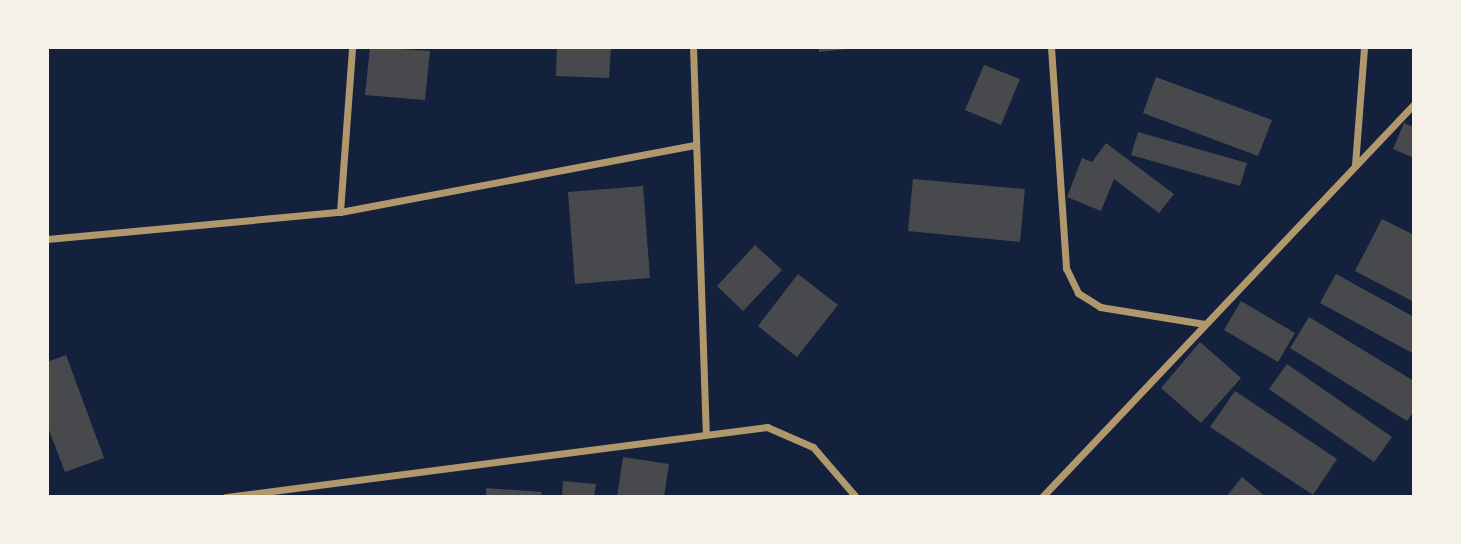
<!DOCTYPE html>
<html>
<head>
<meta charset="utf-8">
<style>
	body { margin:0 }
	#map { position:relative; width:1461px; height:544px; overflow:hidden; background:#14213d; font-family:"DejaVu Sans",sans-serif }
	div>[style] { position:absolute }
	[style*='--x'] { left:calc(var(--x)*1px); top:calc(var(--y)*1px); width:calc(var(--w)*1px); rotate:calc(var(--a)*1deg) }
	.building>* { inset:0; background:#48494c }
	.minor>* { height:7px; margin:-3.5px; padding:0 3.5px; transform-origin:3.5px; border-radius:3.5px; background:#b1986c }
	span { translate:-50% -50%; white-space:nowrap; text-align:center; line-height:1.15; -webkit-text-stroke:6px #f6f1e7; paint-order:stroke }
	.frame { position:absolute; inset:0; border:49px solid #f6f1e7; pointer-events:none }
</style>
</head>
<body>
<div id="map">
	<div class="building">
		<i style="clip-path:polygon(370px 47px,430px 51px,425px 100px,365px 95px)"></i>
		<i style="clip-path:polygon(557px 47px,611px 47px,609px 78px,556px 76px)"></i>
		<i style="clip-path:polygon(819px 47px,849px 47px,849px 49px,819px 52px)"></i>
		<i style="clip-path:polygon(984px 65px,1020px 79px,1001px 125px,965px 110px)"></i>
		<i style="clip-path:polygon(1156px 77px,1272px 120px,1258px 156px,1143px 113px)"></i>
		<i style="clip-path:polygon(1404px 123px,1414px 127px,1414px 158px,1393px 149px)"></i>
		<i style="clip-path:polygon(1138px 132px,1247px 163px,1240px 186px,1131px 155px)"></i>
		<i style="clip-path:polygon(1106px 143px,1174px 194px,1159px 213px,1114px 179px,1101px 211px,1067px 197px,1082px 158px,1092px 162px)"></i>
		<i style="clip-path:polygon(913px 179px,1025px 189px,1020px 242px,908px 231px)"></i>
		<i style="clip-path:polygon(643px 186px,650px 278px,575px 284px,568px 192px)"></i>
		<i style="clip-path:polygon(1382px 219px,1414px 235px,1414px 302px,1355px 271px)"></i>
		<i style="clip-path:polygon(755px 245px,782px 270px,743px 311px,717px 286px)"></i>
		<i style="clip-path:polygon(798px 274px,838px 305px,797px 357px,758px 326px)"></i>
		<i style="clip-path:polygon(1336px 274px,1414px 317px,1414px 354px,1320px 303px)"></i>
		<i style="clip-path:polygon(1241px 301px,1295px 333px,1278px 362px,1224px 330px)"></i>
		<i style="clip-path:polygon(1309px 317px,1414px 381px,1414px 411px,1407px 421px,1290px 348px)"></i>
		<i style="clip-path:polygon(1200px 342px,1241px 378px,1201px 423px,1161px 388px)"></i>
		<i style="clip-path:polygon(66px 355px,104px 458px,65px 472px,47px 425px,47px 362px)"></i>
		<i style="clip-path:polygon(1287px 364px,1392px 437px,1374px 462px,1269px 389px)"></i>
		<i style="clip-path:polygon(1235px 391px,1337px 459px,1313px 495px,1210px 427px)"></i>
		<i style="clip-path:polygon(623px 457px,669px 464px,664px 497px,617px 497px)"></i>
		<i style="clip-path:polygon(1242px 477px,1266px 497px,1226px 497px)"></i>
		<i style="clip-path:polygon(563px 481px,596px 484px,594px 497px,562px 497px)"></i>
		<i style="clip-path:polygon(486px 488px,542px 492px,541px 497px,486px 497px)"></i>
	</div>
	<div class="minor">
		<i style="--x:693;--y:47;--w:386;--a:88.1"></i>
		<i style="--x:1051;--y:47;--w:222;--a:86.1"></i>
		<i style="--x:1066;--y:268;--w:28;--a:64"></i>
		<i style="--x:1078;--y:293;--w:26;--a:32"></i>
		<i style="--x:1100;--y:307;--w:106;--a:9.2"></i>
		<i style="--x:1355;--y:165;--w:118;--a:-85.6"></i>
		<i style="--x:340;--y:212;--w:165;--a:-85.8"></i>
		<i style="--x:47;--y:239;--w:294;--a:-5.3"></i>
		<i style="--x:340;--y:212;--w:362;--a:-10.7"></i>
		<i style="--x:226;--y:497;--w:546;--a:-7.37"></i>
		<i style="--x:767;--y:427;--w:50;--a:23.5"></i>
		<i style="--x:813;--y:447;--w:66;--a:49.3"></i>
		<i style="--x:1042;--y:497;--w:541;--a:-46.57"></i>
	</div>
	<div class="frame"></div>
</div>
</body>
</html>
